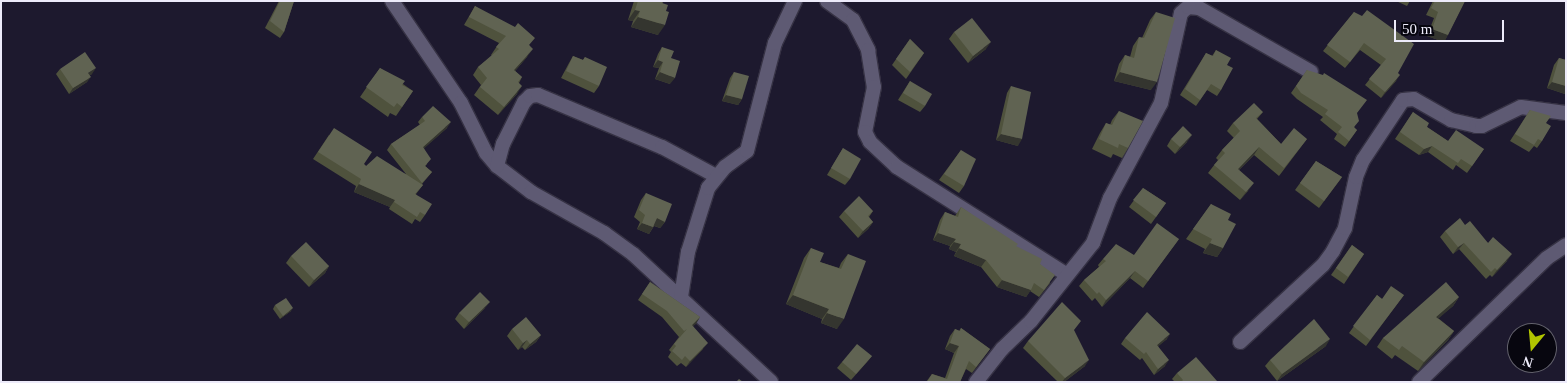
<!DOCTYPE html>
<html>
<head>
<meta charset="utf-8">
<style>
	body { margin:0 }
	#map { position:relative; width:1567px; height:383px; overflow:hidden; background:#1d192e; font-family:"Times New Roman",serif }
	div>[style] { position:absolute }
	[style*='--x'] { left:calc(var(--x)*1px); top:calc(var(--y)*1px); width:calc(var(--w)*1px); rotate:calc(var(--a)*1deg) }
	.roads { filter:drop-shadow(1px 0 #363244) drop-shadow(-1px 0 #363244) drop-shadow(0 1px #363244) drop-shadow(0 -1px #363244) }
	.minor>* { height:14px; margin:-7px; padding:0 7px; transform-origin:7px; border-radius:7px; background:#5e5a73 }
	.wall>* { inset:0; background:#4f523d }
	.shaded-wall>* { inset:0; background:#34352f }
	.building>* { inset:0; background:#606352 }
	span { translate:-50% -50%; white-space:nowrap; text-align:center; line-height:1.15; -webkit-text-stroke:4px #07060f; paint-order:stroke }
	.frame { position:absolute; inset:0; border:2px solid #edebfa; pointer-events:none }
	.north { position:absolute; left:1507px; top:323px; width:50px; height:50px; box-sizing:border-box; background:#07060f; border:1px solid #63626d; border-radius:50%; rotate:197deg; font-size:14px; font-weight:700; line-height:20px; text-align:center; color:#edebfa }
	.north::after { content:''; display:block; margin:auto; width:18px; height:22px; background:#b1c500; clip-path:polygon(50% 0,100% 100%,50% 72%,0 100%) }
	.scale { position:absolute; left:1394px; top:20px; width:110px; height:22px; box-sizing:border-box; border:2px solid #edebfa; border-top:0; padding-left:6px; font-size:15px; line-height:18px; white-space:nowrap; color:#edebfa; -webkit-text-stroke:4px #07060f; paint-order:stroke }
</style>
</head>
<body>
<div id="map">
	<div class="roads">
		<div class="minor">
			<i style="--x:392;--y:1;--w:123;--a:55.9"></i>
			<i style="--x:461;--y:103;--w:56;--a:63.4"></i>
			<i style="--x:486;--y:153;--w:17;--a:50"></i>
			<i style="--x:497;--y:166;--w:43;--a:37.4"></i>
			<i style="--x:531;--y:192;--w:84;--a:29.3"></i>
			<i style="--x:604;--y:233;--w:36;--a:36"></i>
			<i style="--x:633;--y:254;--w:188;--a:42.8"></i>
			<i style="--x:827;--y:1;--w:32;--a:36"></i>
			<i style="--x:853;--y:20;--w:34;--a:63"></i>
			<i style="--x:868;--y:50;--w:37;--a:81"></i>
			<i style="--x:874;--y:87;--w:46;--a:101.3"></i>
			<i style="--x:865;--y:132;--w:11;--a:63"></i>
			<i style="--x:870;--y:142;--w:37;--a:43"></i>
			<i style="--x:897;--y:167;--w:201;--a:32.4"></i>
			<i style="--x:497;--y:166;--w:23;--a:-75"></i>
			<i style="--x:503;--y:144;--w:47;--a:-63.4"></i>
			<i style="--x:524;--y:102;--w:8;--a:-45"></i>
			<i style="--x:530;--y:96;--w:8;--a:-7"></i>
			<i style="--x:538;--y:95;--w:134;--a:22.8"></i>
			<i style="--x:662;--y:147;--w:61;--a:28.2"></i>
			<i style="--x:681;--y:297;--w:46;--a:-81.2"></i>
			<i style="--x:688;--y:252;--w:67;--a:-72.6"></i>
			<i style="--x:708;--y:188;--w:27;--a:-51"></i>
			<i style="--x:725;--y:167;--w:27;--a:-36"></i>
			<i style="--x:747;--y:151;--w:112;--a:-75.5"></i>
			<i style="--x:775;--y:43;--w:47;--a:-64.5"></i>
			<i style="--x:1240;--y:342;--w:113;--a:-42.9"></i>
			<i style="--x:1323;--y:265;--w:17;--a:-54"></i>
			<i style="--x:1333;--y:251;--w:26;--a:-62"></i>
			<i style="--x:1345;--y:228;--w:52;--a:-77.8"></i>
			<i style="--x:1356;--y:177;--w:18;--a:-68"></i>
			<i style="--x:1363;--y:160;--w:72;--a:-56.3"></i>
			<i style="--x:1403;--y:100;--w:11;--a:-5"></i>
			<i style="--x:1414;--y:99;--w:43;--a:29.6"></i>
			<i style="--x:1451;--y:120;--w:26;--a:13"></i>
			<i style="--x:1476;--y:126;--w:6;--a:0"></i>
			<i style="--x:1482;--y:126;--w:43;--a:-26"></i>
			<i style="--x:1521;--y:107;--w:45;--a:7.6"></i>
			<i style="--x:976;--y:382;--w:42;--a:-51.8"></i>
			<i style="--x:1002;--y:349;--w:40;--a:-44"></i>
			<i style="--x:1031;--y:321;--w:100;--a:-51.5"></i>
			<i style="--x:1093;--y:243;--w:48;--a:-69.3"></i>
			<i style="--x:1110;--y:198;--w:108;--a:-61.8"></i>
			<i style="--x:1161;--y:103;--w:92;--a:-77.5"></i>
			<i style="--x:1181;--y:13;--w:9;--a:-41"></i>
			<i style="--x:1188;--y:7;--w:11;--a:5"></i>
			<i style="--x:1199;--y:8;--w:129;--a:29.7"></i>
			<i style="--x:1419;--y:382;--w:178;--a:-44.1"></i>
			<i style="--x:1547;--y:258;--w:23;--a:-34"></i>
		</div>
	</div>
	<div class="wall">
		<i style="clip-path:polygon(279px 1px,294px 1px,284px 32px,280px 38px,265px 28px)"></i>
		<i style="clip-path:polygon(634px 1px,663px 1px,658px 35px,631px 27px,633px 21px,628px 20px)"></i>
		<i style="clip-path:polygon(1396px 1px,1410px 1px,1407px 6px)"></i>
		<i style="clip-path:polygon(1433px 1px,1465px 1px,1444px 42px,1427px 36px,1434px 18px,1426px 15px)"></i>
		<i style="clip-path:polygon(475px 6px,530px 46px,527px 57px,515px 71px,522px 77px,519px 83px,517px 94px,498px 115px,474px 95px,481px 85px,473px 75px,478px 67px,492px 56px,491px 55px,499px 43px,464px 25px)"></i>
		<i style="clip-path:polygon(1156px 12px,1151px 90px,1114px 81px,1119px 64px,1125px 55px,1130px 57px,1133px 46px,1139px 37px,1142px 38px,1150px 20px)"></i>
		<i style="clip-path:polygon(1354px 12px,1398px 73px,1396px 81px,1381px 98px,1365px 85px,1381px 65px,1360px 50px,1345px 68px,1323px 51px)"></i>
		<i style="clip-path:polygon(954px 32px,986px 49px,968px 63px,949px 39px)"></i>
		<i style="clip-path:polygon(910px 39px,924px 53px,906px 79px,892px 65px)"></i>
		<i style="clip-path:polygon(662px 47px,671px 58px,670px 84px,655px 79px,659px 68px,653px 67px,658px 54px)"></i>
		<i style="clip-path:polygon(1216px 50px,1227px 65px,1221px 90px,1217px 96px,1207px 90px,1196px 106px,1180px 95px,1206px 53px,1212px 56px)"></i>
		<i style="clip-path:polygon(573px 56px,583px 60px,585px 57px,599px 86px,594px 93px,561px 78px,569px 63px)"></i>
		<i style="clip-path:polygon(1559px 58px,1566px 60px,1565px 94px,1547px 88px,1554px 65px)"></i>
		<i style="clip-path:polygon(380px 68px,413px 91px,396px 116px,390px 113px,388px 117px,360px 97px)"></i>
		<i style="clip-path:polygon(60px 69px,92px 74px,90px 75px,87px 82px,69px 94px,56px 74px)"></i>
		<i style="clip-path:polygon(1307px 70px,1357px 113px,1354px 128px,1357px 130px,1345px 147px,1334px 139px,1337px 134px,1320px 120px,1323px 117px,1297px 99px,1291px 93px)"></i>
		<i style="clip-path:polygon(734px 72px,742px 99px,738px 105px,722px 101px,730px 78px)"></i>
		<i style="clip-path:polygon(910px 81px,925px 106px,920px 112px,898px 100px)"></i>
		<i style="clip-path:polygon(1011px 86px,1018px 146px,996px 140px,1007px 93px)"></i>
		<i style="clip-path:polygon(1530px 110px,1546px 123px,1542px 141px,1537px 148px,1534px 146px,1529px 152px,1510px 141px)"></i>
		<i style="clip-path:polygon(1119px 111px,1128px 148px,1122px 158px,1113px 154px,1111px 158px,1092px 149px,1100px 133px,1106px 123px,1110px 125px,1112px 120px)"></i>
		<i style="clip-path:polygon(1263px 112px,1257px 119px,1281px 144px,1307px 139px,1279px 176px,1254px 155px,1239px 170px,1248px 191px,1240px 200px,1208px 173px,1218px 160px,1216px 158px,1222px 150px,1234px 138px,1227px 131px,1233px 123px)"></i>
		<i style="clip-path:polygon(1413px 112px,1427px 127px,1448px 141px,1484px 149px,1467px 173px,1456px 165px,1453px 170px,1428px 152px,1419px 155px,1395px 139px)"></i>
		<i style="clip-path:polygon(422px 117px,447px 128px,424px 148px,427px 164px,425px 166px,432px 172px,422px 184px,423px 185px,416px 194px,425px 215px,420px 222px,415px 219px,412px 224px,389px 209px,390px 207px,354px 192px,356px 186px,313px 159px,329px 135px,366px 166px,406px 174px,387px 150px,391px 144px,420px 125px,418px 122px)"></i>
		<i style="clip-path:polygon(1171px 139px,1187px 142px,1175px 154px,1167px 146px)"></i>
		<i style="clip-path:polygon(843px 148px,850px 179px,845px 185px,827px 175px)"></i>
		<i style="clip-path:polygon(961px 150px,964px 186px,959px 193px,939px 180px)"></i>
		<i style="clip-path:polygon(1316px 161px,1342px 177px,1319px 208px,1295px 190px)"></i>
		<i style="clip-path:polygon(1143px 188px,1166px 203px,1151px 224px,1129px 207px)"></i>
		<i style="clip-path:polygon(646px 193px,665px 222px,660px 228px,654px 226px,649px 234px,637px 229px,640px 222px,634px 217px,641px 200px)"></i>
		<i style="clip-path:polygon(1211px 204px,1228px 220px,1223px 248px,1217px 257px,1203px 253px,1205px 249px,1186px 239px)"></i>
		<i style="clip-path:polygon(961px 207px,1040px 264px,1050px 283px,1039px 297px,1030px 291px,1026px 297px,997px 287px,981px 267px,954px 256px,956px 252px,949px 249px,950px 246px,933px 240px,940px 220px,945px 212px,955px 216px)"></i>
		<i style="clip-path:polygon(844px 211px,873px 211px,869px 217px,873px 222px,868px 229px,858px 238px,839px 217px)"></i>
		<i style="clip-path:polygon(1465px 225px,1488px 243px,1507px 261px,1492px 277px,1490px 275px,1486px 279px,1459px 249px,1453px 254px,1440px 237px,1445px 231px)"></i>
		<i style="clip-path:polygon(1179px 239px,1143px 288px,1130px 278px,1102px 307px,1095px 298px,1092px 301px,1079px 286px,1084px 280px,1099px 267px,1098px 265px,1103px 259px,1134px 255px)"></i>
		<i style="clip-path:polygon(1352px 245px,1364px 254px,1344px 284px,1331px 275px)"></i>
		<i style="clip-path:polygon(811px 248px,820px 262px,839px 268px,841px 263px,848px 254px,837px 329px,821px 323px,822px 319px,786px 304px,804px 258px)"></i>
		<i style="clip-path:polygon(291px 256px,329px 266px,325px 273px,309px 287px,286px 263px)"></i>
		<i style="clip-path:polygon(650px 282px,700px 317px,693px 326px,703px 349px,686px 367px,681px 363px,677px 366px,668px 357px,671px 352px,669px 350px,679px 337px,662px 317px,638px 300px)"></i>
		<i style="clip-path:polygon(1377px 295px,1382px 299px,1404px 295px,1366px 346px,1349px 333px)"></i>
		<i style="clip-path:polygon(1459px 297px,1453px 306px,1438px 318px,1454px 331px,1448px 340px,1418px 371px,1395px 355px,1392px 359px,1377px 347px,1383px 338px)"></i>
		<i style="clip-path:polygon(275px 305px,291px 311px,280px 319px,273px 309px)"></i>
		<i style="clip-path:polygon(485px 308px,464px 329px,455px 319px,459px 313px)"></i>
		<i style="clip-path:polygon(961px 328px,990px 349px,972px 373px,966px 369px,960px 382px,926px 382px,932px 374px,945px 378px,954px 353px,945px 349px,950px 336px,955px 329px,959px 331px)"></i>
		<i style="clip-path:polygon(512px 329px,541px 335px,536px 342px,525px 350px,522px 347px,518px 350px,507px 336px)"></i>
		<i style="clip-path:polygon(1074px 331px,1085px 366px,1064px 382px,1058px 382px,1023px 348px,1028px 341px)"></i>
		<i style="clip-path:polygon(1125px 338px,1167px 339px,1158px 346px,1165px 366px,1154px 375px,1142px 358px,1140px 360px,1121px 344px)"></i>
		<i style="clip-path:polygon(1326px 346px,1277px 381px,1265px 366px,1270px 360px)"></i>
		<i style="clip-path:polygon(872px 356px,867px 362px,851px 380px,837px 368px,842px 362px)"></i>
		<i style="clip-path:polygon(1177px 373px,1217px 381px,1224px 382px,1175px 382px,1172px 379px)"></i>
	</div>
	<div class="shaded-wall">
		<i style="clip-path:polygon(635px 10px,640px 11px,633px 21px,628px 20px)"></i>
		<i style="clip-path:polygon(638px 17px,665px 25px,658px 35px,631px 27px)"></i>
		<i style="clip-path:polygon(1432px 29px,1448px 35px,1444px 42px,1427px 36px)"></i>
		<i style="clip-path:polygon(991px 42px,986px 49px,968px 63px,973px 56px)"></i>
		<i style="clip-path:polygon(533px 49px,527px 57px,509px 78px,514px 70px)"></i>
		<i style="clip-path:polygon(658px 60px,663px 62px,659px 68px,653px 67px)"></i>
		<i style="clip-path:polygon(96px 68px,92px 74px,84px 79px,88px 73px)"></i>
		<i style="clip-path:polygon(660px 72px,675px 78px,670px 84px,655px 79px)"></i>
		<i style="clip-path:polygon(1120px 72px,1157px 82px,1151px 90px,1114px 81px)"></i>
		<i style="clip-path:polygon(1400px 75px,1396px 81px,1381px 98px,1385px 92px)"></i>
		<i style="clip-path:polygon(91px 77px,87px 82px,69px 94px,73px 88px)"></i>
		<i style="clip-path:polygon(1552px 82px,1566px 86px,1565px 94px,1547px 88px)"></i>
		<i style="clip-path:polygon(522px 86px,517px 94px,498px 115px,504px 107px)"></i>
		<i style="clip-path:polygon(726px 95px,742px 99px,738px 105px,722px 101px)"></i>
		<i style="clip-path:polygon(451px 122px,447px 128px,419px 153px,423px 147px)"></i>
		<i style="clip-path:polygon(1001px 134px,1022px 139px,1018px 146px,996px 140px)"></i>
		<i style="clip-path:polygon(1192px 135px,1187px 142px,1175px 154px,1180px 147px)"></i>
		<i style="clip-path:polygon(1432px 146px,1428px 152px,1419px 155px,1424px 149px)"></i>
		<i style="clip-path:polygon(1259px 147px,1254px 155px,1232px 177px,1238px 169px)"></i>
		<i style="clip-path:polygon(1254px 183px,1248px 191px,1240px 200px,1246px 192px)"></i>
		<i style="clip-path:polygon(359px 184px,395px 200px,390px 207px,354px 192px)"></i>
		<i style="clip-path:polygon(657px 218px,665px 222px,660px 228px,652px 225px)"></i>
		<i style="clip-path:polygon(873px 222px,868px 229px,858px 238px,863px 231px)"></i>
		<i style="clip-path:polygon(642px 223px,653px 227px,649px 234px,637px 229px)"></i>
		<i style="clip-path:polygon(938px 233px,956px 239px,950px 246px,933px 240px)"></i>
		<i style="clip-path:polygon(954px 242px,961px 244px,956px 252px,949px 249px)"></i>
		<i style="clip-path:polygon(1210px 243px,1223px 248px,1217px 257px,1203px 253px)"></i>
		<i style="clip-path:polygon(1464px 243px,1459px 249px,1453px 254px,1458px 247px)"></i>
		<i style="clip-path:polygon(959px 248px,986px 260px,981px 267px,954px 256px)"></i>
		<i style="clip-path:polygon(1512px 254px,1507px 261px,1492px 277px,1497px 270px)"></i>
		<i style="clip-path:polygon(329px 266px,325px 273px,309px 287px,314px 280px)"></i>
		<i style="clip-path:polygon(1135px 271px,1130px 278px,1102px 307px,1106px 300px)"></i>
		<i style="clip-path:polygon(1002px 280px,1031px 290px,1026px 297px,997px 287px)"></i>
		<i style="clip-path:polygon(793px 295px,829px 309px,822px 319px,786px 304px)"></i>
		<i style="clip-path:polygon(1459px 297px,1453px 306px,1430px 326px,1436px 317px)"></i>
		<i style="clip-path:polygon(490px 302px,485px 308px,464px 329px,469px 322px)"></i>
		<i style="clip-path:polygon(293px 308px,291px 311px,280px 319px,283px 316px)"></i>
		<i style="clip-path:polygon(827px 313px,844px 319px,837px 329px,821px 323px)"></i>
		<i style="clip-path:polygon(700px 317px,696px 324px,687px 331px,692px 325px)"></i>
		<i style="clip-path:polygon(1454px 331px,1448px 340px,1418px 371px,1424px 362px)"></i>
		<i style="clip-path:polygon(1170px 334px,1167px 339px,1154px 350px,1157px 345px)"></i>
		<i style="clip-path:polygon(541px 335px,536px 342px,525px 350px,530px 344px)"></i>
		<i style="clip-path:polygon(1330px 339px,1326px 346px,1277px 381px,1282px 374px)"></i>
		<i style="clip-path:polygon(527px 340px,522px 347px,518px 350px,523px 343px)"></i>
		<i style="clip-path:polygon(708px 343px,703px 349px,686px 367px,690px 361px)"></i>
		<i style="clip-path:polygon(950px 343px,959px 346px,954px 353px,945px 349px)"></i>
		<i style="clip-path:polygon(1089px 360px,1085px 366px,1064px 382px,1062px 382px,1065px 378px)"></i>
		<i style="clip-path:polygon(1169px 360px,1165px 366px,1154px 375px,1158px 369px)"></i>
	</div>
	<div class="building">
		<i style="clip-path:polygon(280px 1px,294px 1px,284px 32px,270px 21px)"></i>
		<i style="clip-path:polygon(638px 1px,663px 1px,662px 3px,668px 5px,666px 11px,669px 12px,665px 25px,638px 17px,640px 11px,635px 10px)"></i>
		<i style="clip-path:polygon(1435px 1px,1465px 1px,1448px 35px,1432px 29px,1438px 12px,1431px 8px)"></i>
		<i style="clip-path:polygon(475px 6px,515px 27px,518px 23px,535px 38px,529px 45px,533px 49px,514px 70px,522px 77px,518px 82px,522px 86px,504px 107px,480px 87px,487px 78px,478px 67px,499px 49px,496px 47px,506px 36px,469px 17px)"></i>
		<i style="clip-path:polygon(1367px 10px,1414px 44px,1398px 73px,1400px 75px,1385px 92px,1369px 79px,1386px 59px,1364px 43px,1350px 62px,1327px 45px,1354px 12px,1362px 16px)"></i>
		<i style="clip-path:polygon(1156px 12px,1175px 18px,1157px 82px,1120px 72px,1125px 55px,1134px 58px,1139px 37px,1144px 38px)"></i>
		<i style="clip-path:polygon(972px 18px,991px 42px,973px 56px,954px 32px)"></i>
		<i style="clip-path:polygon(910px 39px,924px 53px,910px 72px,896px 59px)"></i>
		<i style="clip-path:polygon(662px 47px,674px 51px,671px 58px,680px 61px,675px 78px,660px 72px,663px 62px,658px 60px)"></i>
		<i style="clip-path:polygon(1216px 50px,1231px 58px,1227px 65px,1233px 68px,1221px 90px,1211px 84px,1200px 100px,1185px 89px,1206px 53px,1213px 56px)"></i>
		<i style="clip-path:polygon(85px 52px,96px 68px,88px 73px,91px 77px,73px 88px,60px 69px)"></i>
		<i style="clip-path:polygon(573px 56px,583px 60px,585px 57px,607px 67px,599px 86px,566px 71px)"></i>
		<i style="clip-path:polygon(1559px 58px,1566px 60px,1566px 86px,1552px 82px)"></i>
		<i style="clip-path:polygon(380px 68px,405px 81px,402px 85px,413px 91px,402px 107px,397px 103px,394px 107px,366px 87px)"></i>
		<i style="clip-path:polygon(1307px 70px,1323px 75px,1324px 73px,1367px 100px,1357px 113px,1359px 121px,1354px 127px,1357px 130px,1349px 141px,1338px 132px,1342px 127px,1325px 114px,1328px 110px,1301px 93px,1296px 86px)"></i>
		<i style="clip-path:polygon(734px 72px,749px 76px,742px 99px,726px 95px)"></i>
		<i style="clip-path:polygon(910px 81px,932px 94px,925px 106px,903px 93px)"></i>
		<i style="clip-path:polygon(1011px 86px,1031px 92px,1022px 139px,1001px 134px)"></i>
		<i style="clip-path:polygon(1254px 103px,1263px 112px,1256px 118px,1281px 144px,1294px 128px,1307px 139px,1284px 168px,1259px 147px,1238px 169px,1254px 183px,1246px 192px,1214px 165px,1225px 153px,1222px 150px,1240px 131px,1233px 123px)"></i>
		<i style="clip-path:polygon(433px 106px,451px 122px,423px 147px,431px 159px,425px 166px,432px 172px,422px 183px,391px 144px,425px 121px,422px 117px)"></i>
		<i style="clip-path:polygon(1530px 110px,1551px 116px,1546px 123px,1551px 126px,1542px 141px,1538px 139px,1534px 145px,1515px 134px)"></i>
		<i style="clip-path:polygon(1119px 111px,1143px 121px,1128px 148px,1119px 144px,1118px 148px,1099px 139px,1106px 123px,1112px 125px)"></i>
		<i style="clip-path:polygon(1413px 112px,1429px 123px,1427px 127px,1448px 141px,1456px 130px,1484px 149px,1472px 166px,1461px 159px,1458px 163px,1432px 146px,1424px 149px,1400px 132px)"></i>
		<i style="clip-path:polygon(1183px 126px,1192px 135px,1180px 147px,1171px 139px)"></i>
		<i style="clip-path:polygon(334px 128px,372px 152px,364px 164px,366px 166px,377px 156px,423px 185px,415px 194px,432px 204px,425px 215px,420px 212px,417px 217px,394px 202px,395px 200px,359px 184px,361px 179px,318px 152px)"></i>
		<i style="clip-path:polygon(843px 148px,861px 159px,850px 179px,831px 168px)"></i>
		<i style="clip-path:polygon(961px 150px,976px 159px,964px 186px,944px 174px)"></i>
		<i style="clip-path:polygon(1316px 161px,1342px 177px,1324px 201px,1300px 183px)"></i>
		<i style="clip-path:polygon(1143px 188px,1166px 203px,1156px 217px,1133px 200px)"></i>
		<i style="clip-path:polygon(646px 193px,672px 204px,665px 222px,657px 218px,653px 227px,642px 223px,645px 215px,639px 210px)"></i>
		<i style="clip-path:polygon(859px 196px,873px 211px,868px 216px,873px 222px,863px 231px,844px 211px)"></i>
		<i style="clip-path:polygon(1211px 204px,1231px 214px,1228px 220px,1236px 224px,1223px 248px,1210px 243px,1212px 239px,1193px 229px)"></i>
		<i style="clip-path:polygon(961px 207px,1018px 244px,1016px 246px,1042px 259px,1040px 264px,1055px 275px,1044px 290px,1034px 283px,1031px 290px,1002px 280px,986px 260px,959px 248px,961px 244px,954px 242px,956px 239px,938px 233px,945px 212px,958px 217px)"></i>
		<i style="clip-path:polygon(1460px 218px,1465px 225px,1470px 221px,1488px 243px,1493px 237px,1512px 254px,1497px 270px,1495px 268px,1491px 272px,1464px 243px,1458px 247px,1445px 231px)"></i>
		<i style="clip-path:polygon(1157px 223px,1179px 239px,1148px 281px,1135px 271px,1106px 300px,1099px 292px,1097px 294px,1084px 280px,1106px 261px,1103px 259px,1116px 244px,1134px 255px)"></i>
		<i style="clip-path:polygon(306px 242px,329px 266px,314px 280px,291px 256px)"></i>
		<i style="clip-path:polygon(1352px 245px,1364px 254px,1348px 277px,1336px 268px)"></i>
		<i style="clip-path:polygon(811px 248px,824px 253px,820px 262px,841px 269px,848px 254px,866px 261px,844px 319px,827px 313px,829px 309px,793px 295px)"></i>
		<i style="clip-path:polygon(650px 282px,700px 317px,692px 325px,708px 343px,690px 361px,685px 356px,682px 360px,672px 351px,676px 346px,674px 344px,687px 329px,684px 331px,667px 311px,642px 294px)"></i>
		<i style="clip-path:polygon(1446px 282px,1459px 297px,1436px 317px,1454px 331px,1424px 362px,1402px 346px,1399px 350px,1383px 338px)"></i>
		<i style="clip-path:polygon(1391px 286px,1404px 295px,1370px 340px,1353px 326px,1377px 295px,1382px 299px)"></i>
		<i style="clip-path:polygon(480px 292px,490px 302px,469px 322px,459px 313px)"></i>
		<i style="clip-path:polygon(286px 298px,293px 308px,283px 316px,275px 305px)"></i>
		<i style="clip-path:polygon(1062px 302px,1081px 321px,1074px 330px,1089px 360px,1065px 378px,1028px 341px)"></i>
		<i style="clip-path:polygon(1147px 312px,1170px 334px,1157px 345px,1169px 360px,1158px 369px,1146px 352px,1144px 354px,1125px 338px)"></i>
		<i style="clip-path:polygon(526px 317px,541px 335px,530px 344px,527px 340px,523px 343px,512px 329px)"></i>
		<i style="clip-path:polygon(1314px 319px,1330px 339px,1282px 374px,1270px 360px)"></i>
		<i style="clip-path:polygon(961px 328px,990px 349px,976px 367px,969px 361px,960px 382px,927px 382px,932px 374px,947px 379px,959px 346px,950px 343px,955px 329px,960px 331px)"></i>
		<i style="clip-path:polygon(857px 344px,872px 356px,856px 374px,842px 362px)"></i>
		<i style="clip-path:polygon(1196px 357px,1217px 381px,1224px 382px,1181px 382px,1183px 380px,1177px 373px)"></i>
		<i style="clip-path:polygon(739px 379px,743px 382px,736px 382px)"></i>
	</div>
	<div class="frame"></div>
	<div class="north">N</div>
	<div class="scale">50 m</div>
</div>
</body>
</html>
